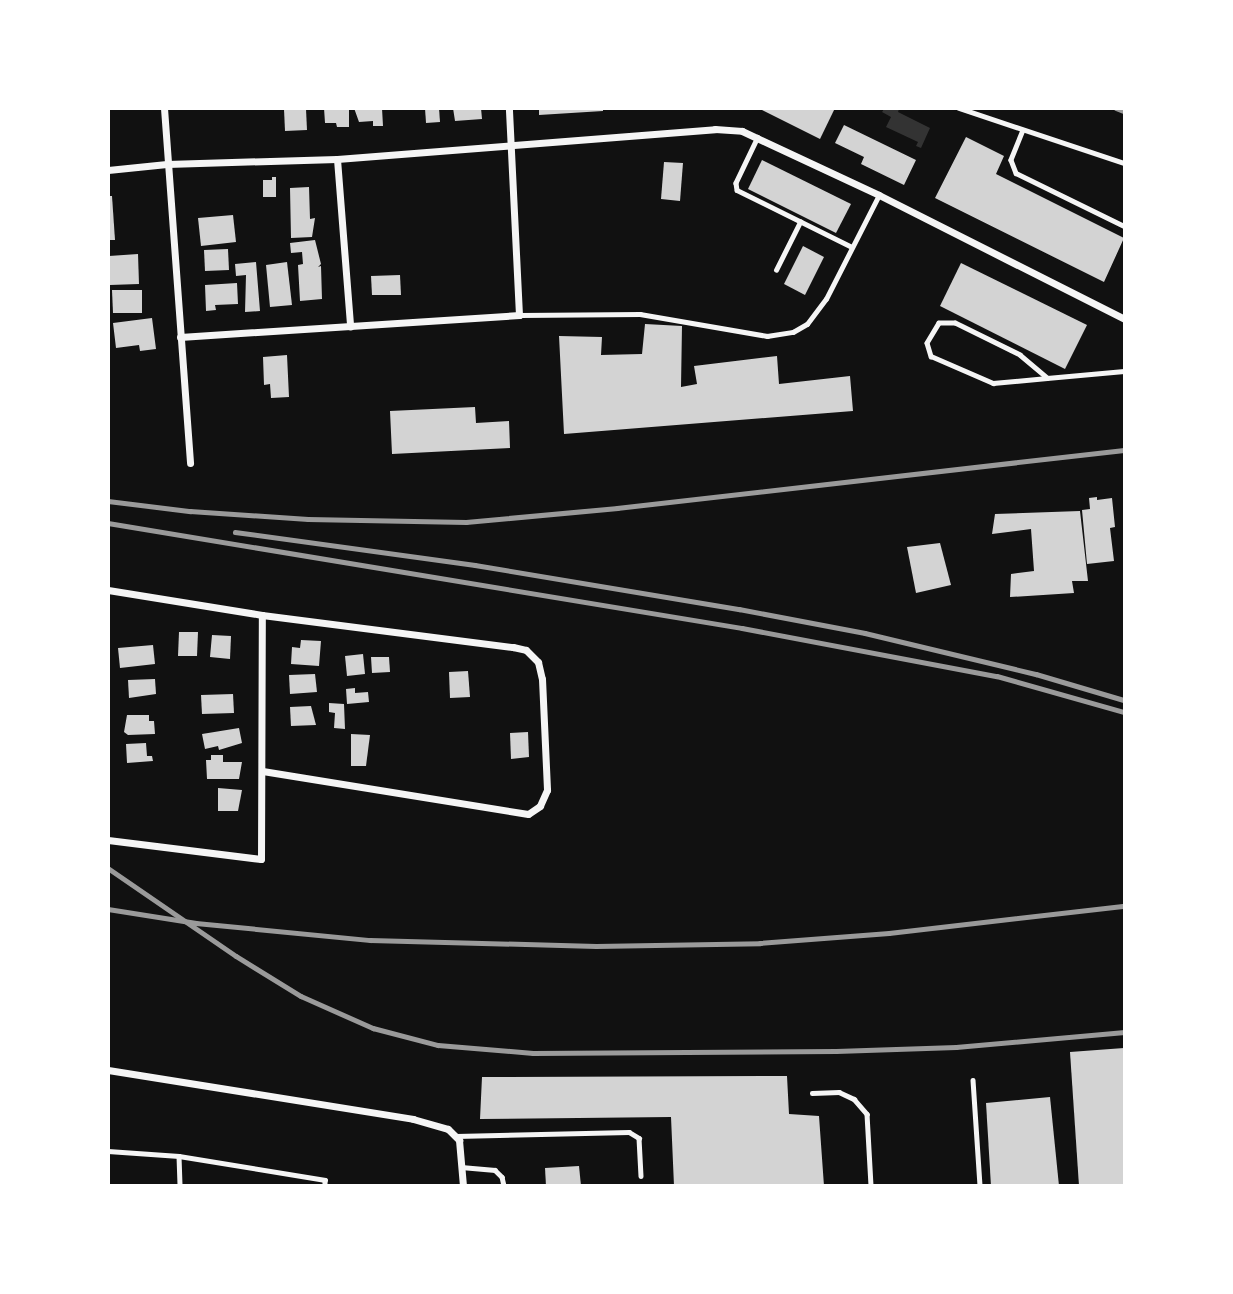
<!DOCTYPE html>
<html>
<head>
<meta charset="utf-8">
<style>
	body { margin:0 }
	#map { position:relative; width:1233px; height:1294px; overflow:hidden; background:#111; font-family:Signika,sans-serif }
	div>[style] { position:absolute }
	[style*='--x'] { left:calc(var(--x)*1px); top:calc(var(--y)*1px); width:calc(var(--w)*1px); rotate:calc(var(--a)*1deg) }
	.water>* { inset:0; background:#333 }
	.building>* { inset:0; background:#d3d3d3 }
	.service>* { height:4.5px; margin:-2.25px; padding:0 2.25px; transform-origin:2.25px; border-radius:2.25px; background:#f5f5f5 }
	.minor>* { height:7px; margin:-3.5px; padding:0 3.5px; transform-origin:3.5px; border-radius:3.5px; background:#f5f5f5 }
	.rail>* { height:4.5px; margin:-2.25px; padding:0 2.25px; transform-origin:2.25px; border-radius:2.25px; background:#9a9a9a }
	span { translate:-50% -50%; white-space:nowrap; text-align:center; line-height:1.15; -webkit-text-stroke:5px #fff; paint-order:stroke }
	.frame { position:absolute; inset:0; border:110px solid #fff; pointer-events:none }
</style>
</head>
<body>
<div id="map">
	<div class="water">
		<i style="clip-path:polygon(884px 109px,899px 109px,898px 112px,930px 128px,921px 148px,916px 146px,918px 142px,886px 127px,891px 117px,882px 112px)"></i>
	</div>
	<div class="building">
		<i style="clip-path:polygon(324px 108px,349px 108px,349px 127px,337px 127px,336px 123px,325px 123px)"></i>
		<i style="clip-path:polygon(354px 108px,382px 108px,383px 126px,373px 126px,373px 121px,359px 122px)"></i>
		<i style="clip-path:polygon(425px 108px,439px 108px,440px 122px,426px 123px)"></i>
		<i style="clip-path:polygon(453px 108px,481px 108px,482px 119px,455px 121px)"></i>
		<i style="clip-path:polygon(539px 108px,603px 108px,603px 111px,539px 115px)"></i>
		<i style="clip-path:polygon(758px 108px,835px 108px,820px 139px)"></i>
		<i style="clip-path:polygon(284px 109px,306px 109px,307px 130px,285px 131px)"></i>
		<i style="clip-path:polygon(844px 125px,916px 160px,904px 185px,861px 164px,864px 157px,835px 143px)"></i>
		<i style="clip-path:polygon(966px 137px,1004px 156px,996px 174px,1124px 238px,1104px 282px,935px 198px)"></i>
		<i style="clip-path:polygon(762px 160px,851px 204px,836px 233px,748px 189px)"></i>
		<i style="clip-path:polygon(664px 162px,683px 163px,680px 201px,661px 199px)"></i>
		<i style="clip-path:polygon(272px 177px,276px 177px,276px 197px,263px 197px,263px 180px,272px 180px)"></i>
		<i style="clip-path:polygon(309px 187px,310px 219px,315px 218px,312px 237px,291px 238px,290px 188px)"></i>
		<i style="clip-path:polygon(108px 196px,112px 196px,115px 240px,108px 240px)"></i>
		<i style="clip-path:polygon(233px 215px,236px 242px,201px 246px,198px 218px)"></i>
		<i style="clip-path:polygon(315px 240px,321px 264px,318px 267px,321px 266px,322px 299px,300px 301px,298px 265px,303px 264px,302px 252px,291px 253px,290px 243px)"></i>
		<i style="clip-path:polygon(803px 246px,824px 257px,805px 295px,784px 284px)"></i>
		<i style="clip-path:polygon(228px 249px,229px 270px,205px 271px,204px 250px)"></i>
		<i style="clip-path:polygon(138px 254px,139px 284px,110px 285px,109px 256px)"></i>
		<i style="clip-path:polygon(256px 262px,260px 311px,245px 312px,246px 275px,236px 276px,235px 264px)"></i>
		<i style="clip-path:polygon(287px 262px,292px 305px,270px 307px,266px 265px)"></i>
		<i style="clip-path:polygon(961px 263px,1087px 325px,1065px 369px,940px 306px)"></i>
		<i style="clip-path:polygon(400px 275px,401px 295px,372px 295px,371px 276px)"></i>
		<i style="clip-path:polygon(237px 283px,238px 304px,215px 305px,216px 310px,206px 311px,205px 285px)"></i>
		<i style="clip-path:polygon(112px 290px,142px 290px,142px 313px,113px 313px)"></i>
		<i style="clip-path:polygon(152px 318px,156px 349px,140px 351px,139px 345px,116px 348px,113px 323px)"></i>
		<i style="clip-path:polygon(645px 324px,682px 326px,681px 387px,697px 384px,694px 366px,777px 356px,779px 384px,850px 376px,853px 411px,564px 434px,559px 336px,602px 337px,601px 355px,642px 354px)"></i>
		<i style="clip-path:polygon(287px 355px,289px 397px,271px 398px,270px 384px,264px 385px,263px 357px)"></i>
		<i style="clip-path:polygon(475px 407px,476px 423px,509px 421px,510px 448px,392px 454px,390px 411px)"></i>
		<i style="clip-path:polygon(1097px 497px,1097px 500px,1112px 498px,1115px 527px,1110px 528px,1114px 561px,1087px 564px,1082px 510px,1090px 509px,1089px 498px)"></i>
		<i style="clip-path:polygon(1080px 511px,1088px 581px,1072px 581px,1074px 593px,1010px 597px,1011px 574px,1034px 571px,1031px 529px,992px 534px,995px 514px)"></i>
		<i style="clip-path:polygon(940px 543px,951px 585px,916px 593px,907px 547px)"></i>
		<i style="clip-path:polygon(179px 632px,198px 632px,197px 656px,178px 656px)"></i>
		<i style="clip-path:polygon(212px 635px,231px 636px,230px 659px,210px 657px)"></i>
		<i style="clip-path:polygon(301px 640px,321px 641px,319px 666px,291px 664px,292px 647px,300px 648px)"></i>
		<i style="clip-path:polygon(153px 645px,155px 664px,120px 668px,118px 648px)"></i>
		<i style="clip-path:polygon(363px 654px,365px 674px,347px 676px,345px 656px)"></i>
		<i style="clip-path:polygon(371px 657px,389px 657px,390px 672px,372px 673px)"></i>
		<i style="clip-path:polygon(468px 671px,470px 697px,450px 698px,449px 672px)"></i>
		<i style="clip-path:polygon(315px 674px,317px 692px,290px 694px,289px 675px)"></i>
		<i style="clip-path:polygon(155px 679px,156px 694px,129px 698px,128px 680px)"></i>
		<i style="clip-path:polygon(355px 688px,355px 693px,368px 692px,369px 702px,347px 704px,346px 689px)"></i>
		<i style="clip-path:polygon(233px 694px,234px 713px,202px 714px,201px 695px)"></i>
		<i style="clip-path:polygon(329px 703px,344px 704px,345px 729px,334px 728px,335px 713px,329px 712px)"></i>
		<i style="clip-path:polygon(311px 706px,316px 725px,291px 726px,290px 707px)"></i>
		<i style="clip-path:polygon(127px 715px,149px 715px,149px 721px,154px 721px,155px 734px,128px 735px,124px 732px)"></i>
		<i style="clip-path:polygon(239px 728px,242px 743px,219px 750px,218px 746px,205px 749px,202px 734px)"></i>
		<i style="clip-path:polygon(528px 732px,529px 757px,511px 759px,510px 733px)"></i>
		<i style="clip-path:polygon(351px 734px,370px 735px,366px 766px,351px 766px)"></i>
		<i style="clip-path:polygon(146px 743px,147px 756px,152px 756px,153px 761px,127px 763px,126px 744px)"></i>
		<i style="clip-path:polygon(211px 755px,223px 755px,223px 762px,242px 762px,239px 779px,207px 779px,206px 760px,211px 760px)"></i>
		<i style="clip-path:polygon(218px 788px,242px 790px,238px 811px,218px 811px)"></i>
		<i style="clip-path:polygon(1124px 1048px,1124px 1186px,1079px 1186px,1070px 1052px)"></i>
		<i style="clip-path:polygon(787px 1076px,789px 1114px,819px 1116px,824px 1186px,674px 1186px,671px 1117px,480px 1119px,482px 1077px)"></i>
		<i style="clip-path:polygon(1050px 1097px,1059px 1186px,991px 1186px,986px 1103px)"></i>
		<i style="clip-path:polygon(579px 1166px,581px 1186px,546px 1186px,545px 1168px)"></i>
	</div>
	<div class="service">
		<i style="--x:959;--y:108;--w:174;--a:18.4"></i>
		<i style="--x:1023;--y:130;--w:32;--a:112"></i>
		<i style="--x:1011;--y:160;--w:14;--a:69"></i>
		<i style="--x:1016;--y:173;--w:120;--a:26.1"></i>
		<i style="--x:758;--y:137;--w:51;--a:115.6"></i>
		<i style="--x:736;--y:183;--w:7;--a:82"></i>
		<i style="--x:737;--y:190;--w:128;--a:26.4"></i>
		<i style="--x:776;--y:270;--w:54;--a:-63.4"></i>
		<i style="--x:520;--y:315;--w:120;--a:-0.5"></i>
		<i style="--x:640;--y:314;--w:129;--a:9.8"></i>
		<i style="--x:767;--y:336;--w:26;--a:-9"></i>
		<i style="--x:793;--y:332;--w:16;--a:-30"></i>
		<i style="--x:807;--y:324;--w:31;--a:-53"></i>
		<i style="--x:826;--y:299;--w:117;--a:-63"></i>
		<i style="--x:1047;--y:378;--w:35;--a:-140"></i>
		<i style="--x:1020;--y:355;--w:72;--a:-153.8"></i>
		<i style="--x:955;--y:323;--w:16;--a:180"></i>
		<i style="--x:939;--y:323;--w:23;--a:121"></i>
		<i style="--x:927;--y:343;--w:14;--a:73"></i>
		<i style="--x:931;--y:356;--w:68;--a:23.5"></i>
		<i style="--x:993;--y:383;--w:54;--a:-5.3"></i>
		<i style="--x:1047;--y:378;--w:77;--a:-5.2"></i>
		<i style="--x:973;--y:1080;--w:106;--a:86.2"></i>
		<i style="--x:812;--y:1093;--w:27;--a:-2"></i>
		<i style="--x:839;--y:1092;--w:17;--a:25"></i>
		<i style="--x:854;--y:1099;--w:20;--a:49"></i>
		<i style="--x:867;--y:1114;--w:72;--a:86.8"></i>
		<i style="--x:456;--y:1136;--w:173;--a:-1.3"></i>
		<i style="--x:629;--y:1132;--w:12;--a:31"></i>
		<i style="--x:639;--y:1138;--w:38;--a:87"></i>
		<i style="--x:108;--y:1151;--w:71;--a:4"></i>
		<i style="--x:179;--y:1156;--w:148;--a:9.3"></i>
		<i style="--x:325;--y:1180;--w:6;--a:90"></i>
		<i style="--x:179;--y:1156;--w:30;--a:88"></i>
		<i style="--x:461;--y:1167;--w:34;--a:5"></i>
		<i style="--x:495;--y:1170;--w:10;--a:45"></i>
		<i style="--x:502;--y:1177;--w:9;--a:77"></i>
	</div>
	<div class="minor">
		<i style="--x:164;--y:108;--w:356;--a:85.8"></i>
		<i style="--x:337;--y:159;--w:168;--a:85.5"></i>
		<i style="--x:108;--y:170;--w:59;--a:-5.8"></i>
		<i style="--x:167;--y:164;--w:170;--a:-1.7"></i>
		<i style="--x:337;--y:159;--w:379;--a:-4.5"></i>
		<i style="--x:715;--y:129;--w:27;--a:4"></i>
		<i style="--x:742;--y:131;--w:151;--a:25"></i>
		<i style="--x:879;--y:195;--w:275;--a:26.8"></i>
		<i style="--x:180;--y:337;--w:340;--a:-3.7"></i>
		<i style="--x:519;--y:315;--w:207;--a:-92.8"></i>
		<i style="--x:108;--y:590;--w:156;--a:9.2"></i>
		<i style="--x:262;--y:615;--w:253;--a:7.3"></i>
		<i style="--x:513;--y:647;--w:13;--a:13"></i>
		<i style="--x:526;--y:650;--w:17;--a:45"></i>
		<i style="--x:538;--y:662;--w:17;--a:77"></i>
		<i style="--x:542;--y:679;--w:111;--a:87.4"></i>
		<i style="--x:547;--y:790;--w:17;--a:114"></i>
		<i style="--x:540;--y:806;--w:14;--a:146"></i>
		<i style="--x:528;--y:814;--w:269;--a:-170.8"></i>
		<i style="--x:108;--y:840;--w:154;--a:7.1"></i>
		<i style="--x:261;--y:859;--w:244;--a:-89.8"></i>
		<i style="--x:108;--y:1070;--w:309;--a:9.1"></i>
		<i style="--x:413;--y:1119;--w:36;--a:16"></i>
		<i style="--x:448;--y:1129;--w:16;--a:45"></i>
		<i style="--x:459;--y:1140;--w:46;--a:85"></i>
	</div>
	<div class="rail">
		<i style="--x:1116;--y:108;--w:9;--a:21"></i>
		<i style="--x:108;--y:501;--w:83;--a:7"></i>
		<i style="--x:190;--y:511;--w:118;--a:3.9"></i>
		<i style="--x:308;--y:519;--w:158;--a:1.1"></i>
		<i style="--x:466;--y:522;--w:152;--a:-5.3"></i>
		<i style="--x:617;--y:508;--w:510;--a:-6.53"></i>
		<i style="--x:108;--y:523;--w:643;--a:9.4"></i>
		<i style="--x:742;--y:628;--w:259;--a:10.7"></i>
		<i style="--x:997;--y:676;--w:132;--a:15.8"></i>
		<i style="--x:235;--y:532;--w:242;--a:7.8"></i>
		<i style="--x:475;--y:565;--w:268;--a:9.5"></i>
		<i style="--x:739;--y:609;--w:128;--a:10.8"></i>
		<i style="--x:865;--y:633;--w:176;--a:13.5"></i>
		<i style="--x:1036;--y:674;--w:92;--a:16.5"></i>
		<i style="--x:108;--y:868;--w:155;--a:34.5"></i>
		<i style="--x:236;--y:956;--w:76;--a:31.6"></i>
		<i style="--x:301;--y:996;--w:79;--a:24"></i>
		<i style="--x:373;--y:1028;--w:67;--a:14.7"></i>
		<i style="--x:438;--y:1045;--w:95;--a:4.8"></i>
		<i style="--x:533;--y:1053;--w:303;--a:-0.4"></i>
		<i style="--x:836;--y:1051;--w:120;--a:-1.9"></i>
		<i style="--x:956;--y:1047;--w:169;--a:-5.1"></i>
		<i style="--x:108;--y:909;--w:89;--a:9"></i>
		<i style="--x:196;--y:923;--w:175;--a:5.6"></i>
		<i style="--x:370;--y:940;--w:226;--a:1.5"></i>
		<i style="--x:596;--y:946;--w:164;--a:-1"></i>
		<i style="--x:760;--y:943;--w:129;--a:-4.4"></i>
		<i style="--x:889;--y:933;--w:237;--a:-6.6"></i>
	</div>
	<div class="frame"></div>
</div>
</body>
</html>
